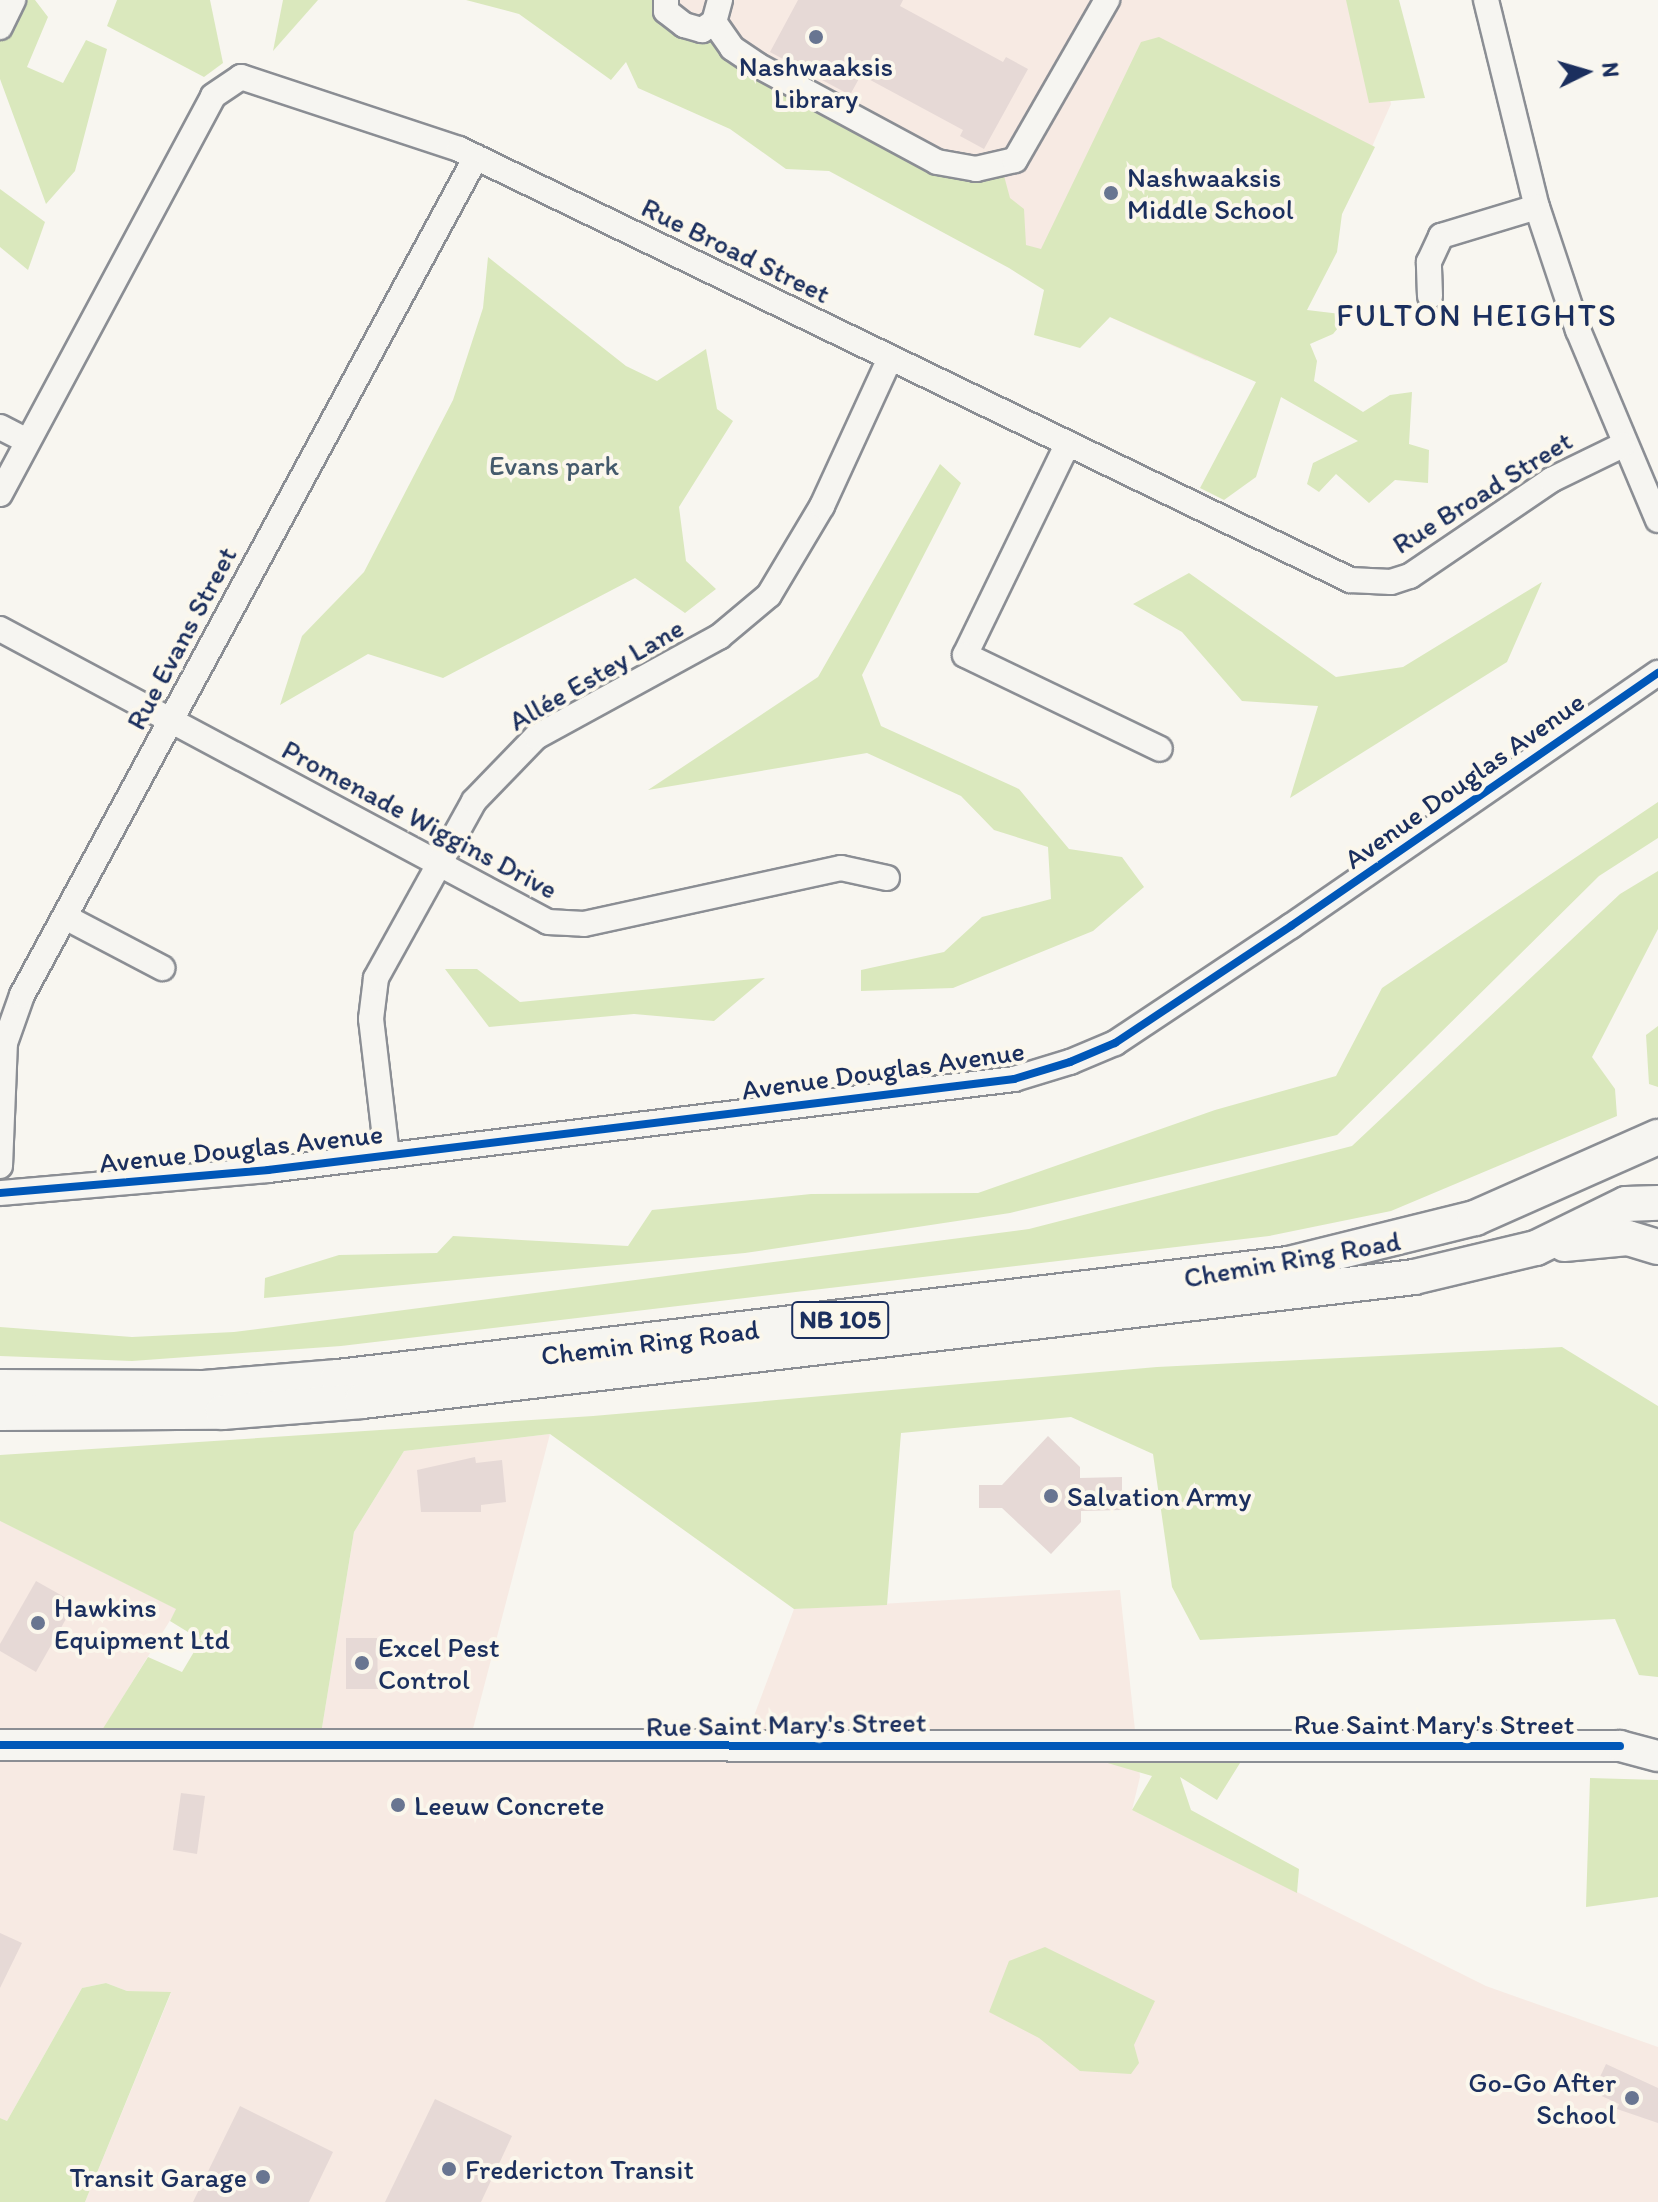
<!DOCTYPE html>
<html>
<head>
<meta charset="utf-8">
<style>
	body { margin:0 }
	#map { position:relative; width:1658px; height:2202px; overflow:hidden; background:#f8f6f0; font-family:Itim,sans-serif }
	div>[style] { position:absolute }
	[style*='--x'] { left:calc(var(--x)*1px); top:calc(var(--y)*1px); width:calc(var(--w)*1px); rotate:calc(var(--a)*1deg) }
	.built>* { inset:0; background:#f7eae3 }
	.green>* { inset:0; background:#dae8bd }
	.building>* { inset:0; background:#e6d9d6 }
	.roads { filter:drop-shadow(2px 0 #8b8e94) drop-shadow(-2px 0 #8b8e94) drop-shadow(0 2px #8b8e94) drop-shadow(0 -2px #8b8e94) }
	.minor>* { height:24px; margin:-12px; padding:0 12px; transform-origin:12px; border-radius:12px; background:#f6f5f1 }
	.major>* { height:30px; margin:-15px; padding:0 15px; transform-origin:15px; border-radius:15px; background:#f6f5f1 }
	.highway>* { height:34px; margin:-17px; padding:0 17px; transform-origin:17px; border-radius:17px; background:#f6f5f1 }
	.cycleway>* { height:8px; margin:-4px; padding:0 4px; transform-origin:4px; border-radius:4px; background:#0057b8 }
	.dots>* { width:22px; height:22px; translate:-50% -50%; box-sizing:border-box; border:4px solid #fbf7ec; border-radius:50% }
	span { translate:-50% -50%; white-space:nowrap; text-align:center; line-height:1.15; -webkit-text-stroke:8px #fbf7ec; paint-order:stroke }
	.shield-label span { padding:2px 6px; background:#fbf7ec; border:2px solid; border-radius:6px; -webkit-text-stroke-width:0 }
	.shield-label { font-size:26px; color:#1b2f5e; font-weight:700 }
	.poi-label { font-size:28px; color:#1b2f5e }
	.left { translate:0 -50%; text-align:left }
	.right { translate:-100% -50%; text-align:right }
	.street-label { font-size:28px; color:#1b2f5e }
	.park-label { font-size:28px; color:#445a6c }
	.quarter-label { font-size:32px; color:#1b2f5e; letter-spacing:2px }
	.north { position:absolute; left:1546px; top:32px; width:80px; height:80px; -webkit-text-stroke:6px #fbf7ec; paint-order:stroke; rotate:85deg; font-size:22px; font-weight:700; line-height:32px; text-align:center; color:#1b2f5e }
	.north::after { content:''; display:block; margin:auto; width:28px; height:36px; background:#1b2f5e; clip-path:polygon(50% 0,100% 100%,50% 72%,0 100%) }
</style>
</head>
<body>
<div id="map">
	<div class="built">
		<i style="clip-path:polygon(624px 0,1372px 0,1391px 104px,1342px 214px,1206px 361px,1110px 317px)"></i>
		<i style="clip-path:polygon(550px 1434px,469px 1744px,742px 1748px,794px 1609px,1120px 1590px,1140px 1777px,1132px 1810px,1486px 1986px,1658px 2047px,1658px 2202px,85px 2202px,171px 1993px,127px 1991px,106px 1983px,82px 1988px,7px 2121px,0 2118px,0 1521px,177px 1609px,93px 1746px,319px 1746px,354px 1532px,404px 1451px)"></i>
	</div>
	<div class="green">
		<i style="clip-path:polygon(0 0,35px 0,48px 17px,27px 67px,63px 83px,86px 40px,107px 49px,75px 171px,46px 204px,0 79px)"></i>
		<i style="clip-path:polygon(117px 0,210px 0,223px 63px,204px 77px,107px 26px)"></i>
		<i style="clip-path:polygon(283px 0,318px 0,273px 51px)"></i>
		<i style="clip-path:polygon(466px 0,666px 0,732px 48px,937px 162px,1000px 161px,1010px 198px,1024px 209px,1026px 245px,1041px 249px,1141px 42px,1159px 37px,1375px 147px,1342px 214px,1337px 252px,1307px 310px,1349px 315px,1333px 334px,1310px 344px,1317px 361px,1314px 381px,1363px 412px,1390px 395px,1412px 392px,1409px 444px,1429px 450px,1428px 483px,1395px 480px,1369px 503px,1336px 474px,1319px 492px,1307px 484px,1313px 463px,1358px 441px,1281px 397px,1256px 477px,1224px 500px,1200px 488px,1256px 382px,1110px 317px,1080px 348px,1034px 335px,1044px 290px,1009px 268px,829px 171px,786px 169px,730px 129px,638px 88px,626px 62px,611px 80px,519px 14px)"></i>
		<i style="clip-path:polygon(1346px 0,1399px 0,1425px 98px,1369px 103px)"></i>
		<i style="clip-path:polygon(0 189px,45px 222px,28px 270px,0 247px)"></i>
		<i style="clip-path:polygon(488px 257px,626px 366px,657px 381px,706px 349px,717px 409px,733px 421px,679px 507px,686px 561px,716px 589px,685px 613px,635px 578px,443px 678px,368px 654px,280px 705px,302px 636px,364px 572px,453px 400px,483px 308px)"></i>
		<i style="clip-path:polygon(940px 464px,961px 483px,862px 675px,881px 726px,1019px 789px,1069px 849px,1122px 857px,1144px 887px,1093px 931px,953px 988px,861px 991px,861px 970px,944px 952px,982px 917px,1051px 899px,1048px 847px,994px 830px,961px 796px,867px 753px,648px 790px,818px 677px)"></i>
		<i style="clip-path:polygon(1189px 573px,1336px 677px,1403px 667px,1542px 582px,1507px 662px,1290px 798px,1318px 706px,1242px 701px,1182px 632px,1133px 604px)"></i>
		<i style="clip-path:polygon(1658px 802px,1658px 838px,1599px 876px,1337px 1135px,1010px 1213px,745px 1253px,264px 1298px,265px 1278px,339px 1255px,437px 1253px,453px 1236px,628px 1246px,652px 1210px,811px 1194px,978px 1193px,1215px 1110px,1336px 1076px,1382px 988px)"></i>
		<i style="clip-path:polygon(1658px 871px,1658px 929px,1592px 1057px,1615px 1089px,1617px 1116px,1391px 1211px,1269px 1236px,341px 1346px,132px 1361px,0 1356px,0 1327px,132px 1337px,234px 1332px,1029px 1229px,1352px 1146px,1620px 894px)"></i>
		<i style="clip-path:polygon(445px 969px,477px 969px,520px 1002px,765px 978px,714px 1021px,634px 1014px,489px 1027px)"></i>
		<i style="clip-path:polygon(1658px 1026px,1658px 1087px,1649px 1084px,1646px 1035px)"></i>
		<i style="clip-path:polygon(1562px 1347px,1658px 1406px,1658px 1677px,1639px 1675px,1615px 1619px,1200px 1640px,1172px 1587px,1153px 1454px,1071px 1417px,901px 1433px,887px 1605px,794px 1609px,550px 1434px,404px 1451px,354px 1532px,319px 1746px,92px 1746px,148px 1657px,182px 1672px,201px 1640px,170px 1621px,176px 1609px,0 1521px,0 1455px,593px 1416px,1157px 1367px)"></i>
		<i style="clip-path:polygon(1245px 1755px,1217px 1800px,1180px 1777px,1191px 1810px,1299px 1869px,1297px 1893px,1132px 1810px,1152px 1776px,1087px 1757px)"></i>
		<i style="clip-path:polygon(1590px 1778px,1658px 1780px,1658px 1897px,1586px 1907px)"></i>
		<i style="clip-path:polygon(1045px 1947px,1155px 2001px,1134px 2045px,1139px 2063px,1131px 2074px,1080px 2071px,1039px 2038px,989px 2012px,1009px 1961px)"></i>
		<i style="clip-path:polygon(106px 1983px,127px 1991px,171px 1992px,85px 2202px,0 2202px,0 2118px,7px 2121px,82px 1988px)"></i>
	</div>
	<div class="building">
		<i style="clip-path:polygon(798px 0,903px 0,900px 6px,1003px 62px,1006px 57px,1028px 69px,984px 149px,960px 136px,963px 130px,861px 75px,850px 95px,770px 52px)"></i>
		<i style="clip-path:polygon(1048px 1436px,1080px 1467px,1080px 1478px,1122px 1477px,1122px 1510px,1081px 1511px,1081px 1522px,1051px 1554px,1002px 1508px,979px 1508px,979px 1485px,1002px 1485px)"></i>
		<i style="clip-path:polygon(475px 1457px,476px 1463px,502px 1460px,506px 1502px,481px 1505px,481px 1512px,421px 1512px,417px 1470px)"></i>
		<i style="clip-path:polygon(36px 1581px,75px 1603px,36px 1672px,0 1651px,0 1644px)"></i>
		<i style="clip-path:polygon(346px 1638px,377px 1638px,378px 1689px,346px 1689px)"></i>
		<i style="clip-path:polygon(181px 1793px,205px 1796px,197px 1854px,173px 1850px)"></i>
		<i style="clip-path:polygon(0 1933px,22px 1943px,0 1988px)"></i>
		<i style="clip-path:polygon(1606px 2064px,1658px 2088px,1658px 2123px,1617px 2109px,1619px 2104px,1593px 2092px)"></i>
		<i style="clip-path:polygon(435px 2099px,512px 2136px,481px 2202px,385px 2202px)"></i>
		<i style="clip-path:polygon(240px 2106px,333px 2152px,309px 2202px,193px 2202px)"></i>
	</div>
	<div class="roads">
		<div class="minor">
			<i style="--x:666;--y:0;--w:11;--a:90"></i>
			<i style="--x:666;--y:11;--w:23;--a:38"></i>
			<i style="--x:684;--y:25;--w:19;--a:16"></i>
			<i style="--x:702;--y:30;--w:14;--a:-34"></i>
			<i style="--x:720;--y:0;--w:23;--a:105"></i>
			<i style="--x:714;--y:22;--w:32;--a:55"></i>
			<i style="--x:732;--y:48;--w:30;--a:34"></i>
			<i style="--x:757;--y:65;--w:204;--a:28.3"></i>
			<i style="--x:937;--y:162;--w:40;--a:10"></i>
			<i style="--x:976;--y:169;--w:40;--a:-13"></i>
			<i style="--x:1015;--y:160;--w:185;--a:-60.1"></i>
			<i style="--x:1486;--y:0;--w:213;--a:76.2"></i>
			<i style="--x:1537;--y:207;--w:130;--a:71.6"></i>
			<i style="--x:1578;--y:330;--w:206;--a:67.2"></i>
			<i style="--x:0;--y:27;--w:30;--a:-64"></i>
			<i style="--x:1430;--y:296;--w:34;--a:-92"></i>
			<i style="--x:1429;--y:262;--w:29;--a:-65"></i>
			<i style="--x:1441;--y:236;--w:100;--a:-16.8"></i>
			<i style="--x:0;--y:427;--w:31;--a:27"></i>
			<i style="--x:1067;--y:445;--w:233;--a:115.9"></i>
			<i style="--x:965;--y:655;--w:216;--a:25.7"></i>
			<i style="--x:0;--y:494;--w:451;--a:-61.8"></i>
			<i style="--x:213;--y:96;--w:34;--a:-34"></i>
			<i style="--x:241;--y:77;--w:230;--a:18.3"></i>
			<i style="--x:459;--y:149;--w:990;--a:25.81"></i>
			<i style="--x:1350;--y:580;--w:41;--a:2.8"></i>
			<i style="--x:1391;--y:582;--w:20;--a:-18"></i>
			<i style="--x:1410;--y:576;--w:171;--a:-34.2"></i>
			<i style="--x:1551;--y:480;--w:80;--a:-25.9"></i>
			<i style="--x:0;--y:629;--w:621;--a:28.13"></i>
			<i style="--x:548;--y:922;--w:36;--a:3"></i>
			<i style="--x:584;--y:924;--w:263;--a:-12.3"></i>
			<i style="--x:841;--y:868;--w:47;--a:12.3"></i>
			<i style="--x:65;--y:917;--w:110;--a:27.7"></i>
			<i style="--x:387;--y:1155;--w:137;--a:-96.7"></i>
			<i style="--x:371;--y:1019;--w:41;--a:-83"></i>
			<i style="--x:376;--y:978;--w:202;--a:-61"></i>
			<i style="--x:474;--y:801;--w:89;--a:-45.9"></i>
			<i style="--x:536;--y:737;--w:209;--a:-28.7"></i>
			<i style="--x:719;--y:637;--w:65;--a:-40"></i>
			<i style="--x:769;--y:595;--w:104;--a:-59.2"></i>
			<i style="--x:822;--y:506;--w:163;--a:-65.3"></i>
			<i style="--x:0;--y:1166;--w:123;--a:-87.7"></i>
			<i style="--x:5;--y:1043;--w:51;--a:-70.5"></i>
			<i style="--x:22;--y:995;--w:953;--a:-61.55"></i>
			<i style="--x:0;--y:1193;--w:269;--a:-4.9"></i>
			<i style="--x:268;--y:1170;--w:752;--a:-6.95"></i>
			<i style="--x:1014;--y:1079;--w:59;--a:-16.9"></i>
			<i style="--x:1070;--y:1062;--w:49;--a:-22.9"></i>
			<i style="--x:1115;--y:1043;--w:211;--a:-33.6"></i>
			<i style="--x:1291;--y:926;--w:446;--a:-34.6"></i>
		</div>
		<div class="major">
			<i style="--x:0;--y:1745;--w:1620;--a:0.04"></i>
			<i style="--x:1620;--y:1746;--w:39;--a:15"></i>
		</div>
		<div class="highway">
			<i style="--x:1564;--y:1244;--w:64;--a:-5.4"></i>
			<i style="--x:1628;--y:1238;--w:31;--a:17"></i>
			<i style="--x:0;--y:1387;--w:204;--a:0.3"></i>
			<i style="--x:204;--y:1388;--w:134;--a:-4.7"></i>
			<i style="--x:338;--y:1377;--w:958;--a:-6.78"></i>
			<i style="--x:1289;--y:1264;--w:192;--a:-13.9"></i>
			<i style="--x:1475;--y:1218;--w:200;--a:-23.9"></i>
			<i style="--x:0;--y:1413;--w:223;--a:-0.3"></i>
			<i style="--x:223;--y:1412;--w:139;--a:-4.5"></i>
			<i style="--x:362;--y:1401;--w:1059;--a:-6.72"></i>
			<i style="--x:1414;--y:1277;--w:125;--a:-13.4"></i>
			<i style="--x:1536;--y:1248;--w:100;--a:-26.1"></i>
			<i style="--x:1626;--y:1204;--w:32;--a:-2"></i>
		</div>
	</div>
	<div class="cycleway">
		<i style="--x:0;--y:1193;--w:269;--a:-4.9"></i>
		<i style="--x:268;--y:1170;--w:752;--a:-6.95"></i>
		<i style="--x:1014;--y:1079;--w:59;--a:-16.9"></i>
		<i style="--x:1070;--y:1062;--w:49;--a:-22.9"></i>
		<i style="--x:1115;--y:1043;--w:211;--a:-33.6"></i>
		<i style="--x:1291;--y:926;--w:446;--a:-34.6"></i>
		<i style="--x:0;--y:1745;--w:1620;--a:0.04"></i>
	</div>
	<div class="dots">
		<i style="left:816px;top:37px;background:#687591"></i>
		<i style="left:1111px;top:193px;background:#687591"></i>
		<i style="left:1051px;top:1496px;background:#687591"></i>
		<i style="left:38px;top:1623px;background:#687591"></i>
		<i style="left:362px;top:1663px;background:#687591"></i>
		<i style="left:398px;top:1805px;background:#687591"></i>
		<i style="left:1632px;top:2098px;background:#687591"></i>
		<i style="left:449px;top:2169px;background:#687591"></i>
		<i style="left:263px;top:2177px;background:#687591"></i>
	</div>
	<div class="shield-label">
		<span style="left:840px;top:1320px">NB 105</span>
	</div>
	<div class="poi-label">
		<span style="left:816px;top:82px">Nashwaaksis<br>Library</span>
		<span class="left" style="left:1127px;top:193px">Nashwaaksis<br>Middle School</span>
		<span class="left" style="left:1067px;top:1496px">Salvation Army</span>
		<span class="left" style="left:54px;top:1623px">Hawkins<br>Equipment Ltd</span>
		<span class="left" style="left:378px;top:1663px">Excel Pest<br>Control</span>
		<span class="left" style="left:414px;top:1805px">Leeuw Concrete</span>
		<span class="right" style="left:1616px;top:2098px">Go-Go After<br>School</span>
		<span class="left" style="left:465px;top:2169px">Fredericton Transit</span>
		<span class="right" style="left:247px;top:2177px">Transit Garage</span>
	</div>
	<div class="street-label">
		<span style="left:736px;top:250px;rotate:26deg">Rue Broad Street</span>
		<span style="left:1482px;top:492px;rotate:-32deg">Rue Broad Street</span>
		<span style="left:181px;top:638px;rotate:-62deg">Rue Evans Street</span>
		<span style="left:596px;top:674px;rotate:-30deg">Allée Estey Lane</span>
		<span style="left:1464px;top:780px;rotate:-35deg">Avenue Douglas Avenue</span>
		<span style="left:420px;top:819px;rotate:28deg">Promenade Wiggins Drive</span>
		<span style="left:883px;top:1070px;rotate:-8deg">Avenue Douglas Avenue</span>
		<span style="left:241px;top:1148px;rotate:-6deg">Avenue Douglas Avenue</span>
		<span style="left:1292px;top:1259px;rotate:-10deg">Chemin Ring Road</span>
		<span style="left:650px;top:1342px;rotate:-7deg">Chemin Ring Road</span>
		<span style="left:786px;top:1724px;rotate:-1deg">Rue Saint Mary's Street</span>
		<span style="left:1434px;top:1724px">Rue Saint Mary's Street</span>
	</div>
	<div class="park-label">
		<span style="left:554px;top:465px">Evans park</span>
	</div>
	<div class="quarter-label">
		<span style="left:1477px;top:315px">FULTON HEIGHTS</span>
	</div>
	<div class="north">N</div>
</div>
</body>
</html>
